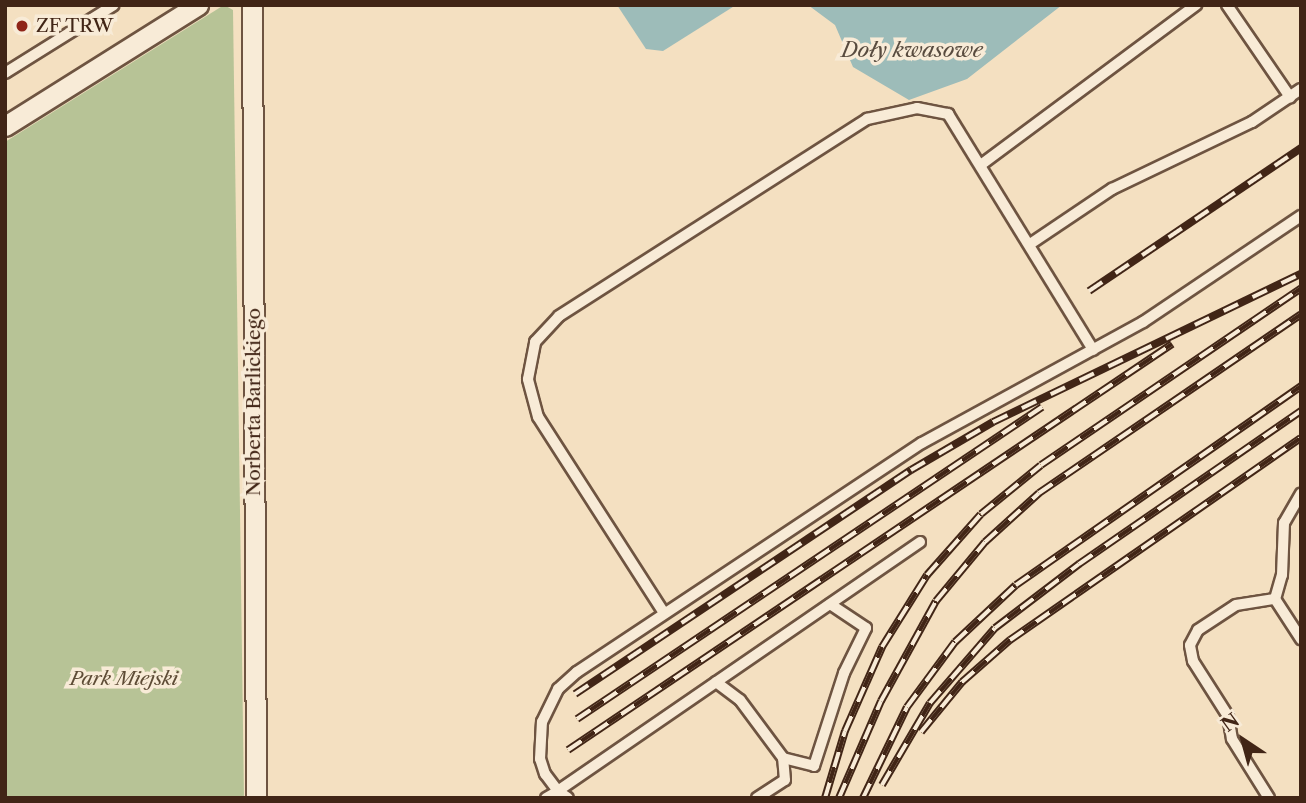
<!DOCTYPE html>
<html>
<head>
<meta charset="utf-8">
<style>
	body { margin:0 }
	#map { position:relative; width:1306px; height:803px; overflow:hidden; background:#f4e0c1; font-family:"Libre Caslon Text",serif }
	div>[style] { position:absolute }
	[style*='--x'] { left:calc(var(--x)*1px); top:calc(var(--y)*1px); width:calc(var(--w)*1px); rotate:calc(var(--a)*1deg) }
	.green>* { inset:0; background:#b7c396 }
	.water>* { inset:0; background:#9dbcb9 }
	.roads { filter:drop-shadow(2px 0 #6e5441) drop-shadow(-2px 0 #6e5441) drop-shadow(0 2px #6e5441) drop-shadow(0 -2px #6e5441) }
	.service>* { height:10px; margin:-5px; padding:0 5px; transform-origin:5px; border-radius:5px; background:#f8ebd7 }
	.minor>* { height:19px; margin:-9.5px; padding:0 9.5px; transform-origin:9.5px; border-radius:9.5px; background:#f8ebd7 }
	.rail>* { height:8px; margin-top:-4px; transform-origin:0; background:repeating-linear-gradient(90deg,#f8ebd7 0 16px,#412516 0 32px); box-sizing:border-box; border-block:2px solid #412516 }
	.dots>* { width:19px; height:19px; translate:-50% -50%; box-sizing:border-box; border:4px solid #f8ebd7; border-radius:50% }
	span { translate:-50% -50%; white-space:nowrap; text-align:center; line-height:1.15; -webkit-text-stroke:7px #f8ebd7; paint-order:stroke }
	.poi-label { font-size:19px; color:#412516 }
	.left { translate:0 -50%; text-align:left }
	.street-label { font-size:19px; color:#412516 }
	.park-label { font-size:19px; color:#5e4c36; font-style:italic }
	.water-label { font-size:21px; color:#584b3f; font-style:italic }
	.frame { position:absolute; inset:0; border:7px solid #412516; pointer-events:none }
	.north { position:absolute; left:1208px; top:705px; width:70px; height:70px; -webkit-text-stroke:5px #f8ebd7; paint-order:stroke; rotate:324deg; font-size:19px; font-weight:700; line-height:28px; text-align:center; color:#412516 }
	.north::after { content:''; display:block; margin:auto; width:24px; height:32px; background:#412516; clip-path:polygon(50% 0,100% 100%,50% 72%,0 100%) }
</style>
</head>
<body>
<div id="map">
	<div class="green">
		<i style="clip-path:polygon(224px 5px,233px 10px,244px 798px,5px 798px,5px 142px)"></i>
	</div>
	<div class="water">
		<i style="clip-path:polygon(617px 5px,736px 5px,663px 51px,646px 49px)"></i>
		<i style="clip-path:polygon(808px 5px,1062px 5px,967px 79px,909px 100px,853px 67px,835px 25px)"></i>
	</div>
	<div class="roads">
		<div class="service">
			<i style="--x:1227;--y:5;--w:112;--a:55.6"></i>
			<i style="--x:5;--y:73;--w:128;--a:-32"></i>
			<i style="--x:982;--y:164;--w:267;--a:-36.6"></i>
			<i style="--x:1030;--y:244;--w:99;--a:-33.9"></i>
			<i style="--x:1112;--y:189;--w:155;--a:-25.6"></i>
			<i style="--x:1252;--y:122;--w:59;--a:-34"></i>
			<i style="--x:920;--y:542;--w:439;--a:145.5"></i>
			<i style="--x:558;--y:791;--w:21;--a:-127"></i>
			<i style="--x:545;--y:774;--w:16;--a:-108"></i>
			<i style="--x:540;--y:759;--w:37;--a:-87"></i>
			<i style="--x:542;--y:722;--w:37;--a:-64"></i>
			<i style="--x:558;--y:689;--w:25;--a:-42"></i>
			<i style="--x:577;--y:672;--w:414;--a:-33.6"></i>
			<i style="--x:922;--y:443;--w:252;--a:-28.7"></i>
			<i style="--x:1143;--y:322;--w:190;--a:-33.9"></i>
			<i style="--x:1275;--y:599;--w:25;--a:-74"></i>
			<i style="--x:1282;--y:575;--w:52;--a:-87.8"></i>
			<i style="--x:1284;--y:523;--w:34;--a:-60"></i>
			<i style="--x:664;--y:613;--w:233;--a:-122.7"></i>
			<i style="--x:538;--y:417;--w:39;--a:-105"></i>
			<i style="--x:528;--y:379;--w:38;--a:-79"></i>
			<i style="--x:535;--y:342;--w:35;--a:-47"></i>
			<i style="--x:559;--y:316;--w:366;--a:-32.6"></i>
			<i style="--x:867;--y:119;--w:51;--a:-12.4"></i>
			<i style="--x:917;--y:108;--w:32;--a:11"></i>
			<i style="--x:948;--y:114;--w:277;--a:58.4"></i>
			<i style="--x:716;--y:682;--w:30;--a:37"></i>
			<i style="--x:740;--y:700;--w:72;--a:53.4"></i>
			<i style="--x:783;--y:758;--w:32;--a:14"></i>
			<i style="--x:814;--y:766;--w:98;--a:-72.1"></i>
			<i style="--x:844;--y:673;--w:50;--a:-63.9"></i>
			<i style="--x:866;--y:628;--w:43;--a:-146.3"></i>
			<i style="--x:546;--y:798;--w:14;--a:-30"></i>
			<i style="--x:558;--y:791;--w:12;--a:35"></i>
			<i style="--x:757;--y:798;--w:33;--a:-33"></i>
			<i style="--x:785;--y:780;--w:22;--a:-95"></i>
			<i style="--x:1269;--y:798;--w:70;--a:-122.1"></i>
			<i style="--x:1232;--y:739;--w:23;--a:-100"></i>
			<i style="--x:1228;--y:716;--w:65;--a:-122.5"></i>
			<i style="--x:1193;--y:661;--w:16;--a:-101"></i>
			<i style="--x:1190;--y:645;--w:17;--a:-62"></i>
			<i style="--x:1198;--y:630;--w:45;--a:-33.3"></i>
			<i style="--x:1236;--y:605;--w:39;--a:-9"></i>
			<i style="--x:1275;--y:599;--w:48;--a:57"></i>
		</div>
		<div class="minor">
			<i style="--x:252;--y:5;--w:793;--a:89.71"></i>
			<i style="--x:5;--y:126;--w:228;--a:-32.1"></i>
		</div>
	</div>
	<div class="rail">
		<i style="--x:1089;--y:291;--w:256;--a:-34"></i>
		<i style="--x:575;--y:694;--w:404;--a:-33.7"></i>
		<i style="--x:911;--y:470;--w:95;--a:-30.3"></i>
		<i style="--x:993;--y:422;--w:342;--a:-25.7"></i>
		<i style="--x:577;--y:719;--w:560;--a:-33.86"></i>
		<i style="--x:921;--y:732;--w:65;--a:-50.6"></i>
		<i style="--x:962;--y:682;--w:64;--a:-41.2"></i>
		<i style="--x:1010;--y:640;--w:354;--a:-34.8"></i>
		<i style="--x:568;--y:750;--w:728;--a:-33.91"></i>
		<i style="--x:882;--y:785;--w:95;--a:-59.7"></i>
		<i style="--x:930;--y:703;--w:99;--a:-49.1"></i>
		<i style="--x:995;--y:628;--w:106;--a:-37.3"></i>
		<i style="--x:1079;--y:564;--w:270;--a:-34.6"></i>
		<i style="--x:825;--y:798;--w:70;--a:-73.4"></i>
		<i style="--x:845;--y:731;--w:92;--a:-66.2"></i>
		<i style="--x:882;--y:647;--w:85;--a:-58"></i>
		<i style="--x:927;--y:575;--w:81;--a:-48.5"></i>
		<i style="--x:981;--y:514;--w:77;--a:-39.2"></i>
		<i style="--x:1041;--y:465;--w:315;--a:-34.2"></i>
		<i style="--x:839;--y:798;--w:106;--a:-66.6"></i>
		<i style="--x:881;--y:701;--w:114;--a:-61.2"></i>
		<i style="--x:936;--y:601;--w:77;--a:-50.3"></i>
		<i style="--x:985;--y:542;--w:73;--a:-42.2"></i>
		<i style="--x:1039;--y:493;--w:317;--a:-34.3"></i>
		<i style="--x:863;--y:798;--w:101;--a:-64.2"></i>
		<i style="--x:907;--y:707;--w:81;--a:-53.6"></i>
		<i style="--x:955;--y:642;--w:83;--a:-43.1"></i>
		<i style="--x:1016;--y:585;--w:348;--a:-34.9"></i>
	</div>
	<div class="dots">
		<i style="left:22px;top:26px;background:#8f2418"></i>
	</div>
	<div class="poi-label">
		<span class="left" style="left:36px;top:26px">ZF TRW</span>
	</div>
	<div class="street-label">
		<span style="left:254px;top:402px;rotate:-90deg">Norberta Barlickiego</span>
	</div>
	<div class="park-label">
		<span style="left:124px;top:679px">Park Miejski</span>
	</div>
	<div class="water-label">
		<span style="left:912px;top:50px">Doły kwasowe</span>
	</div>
	<div class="frame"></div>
	<div class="north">N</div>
</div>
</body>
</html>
